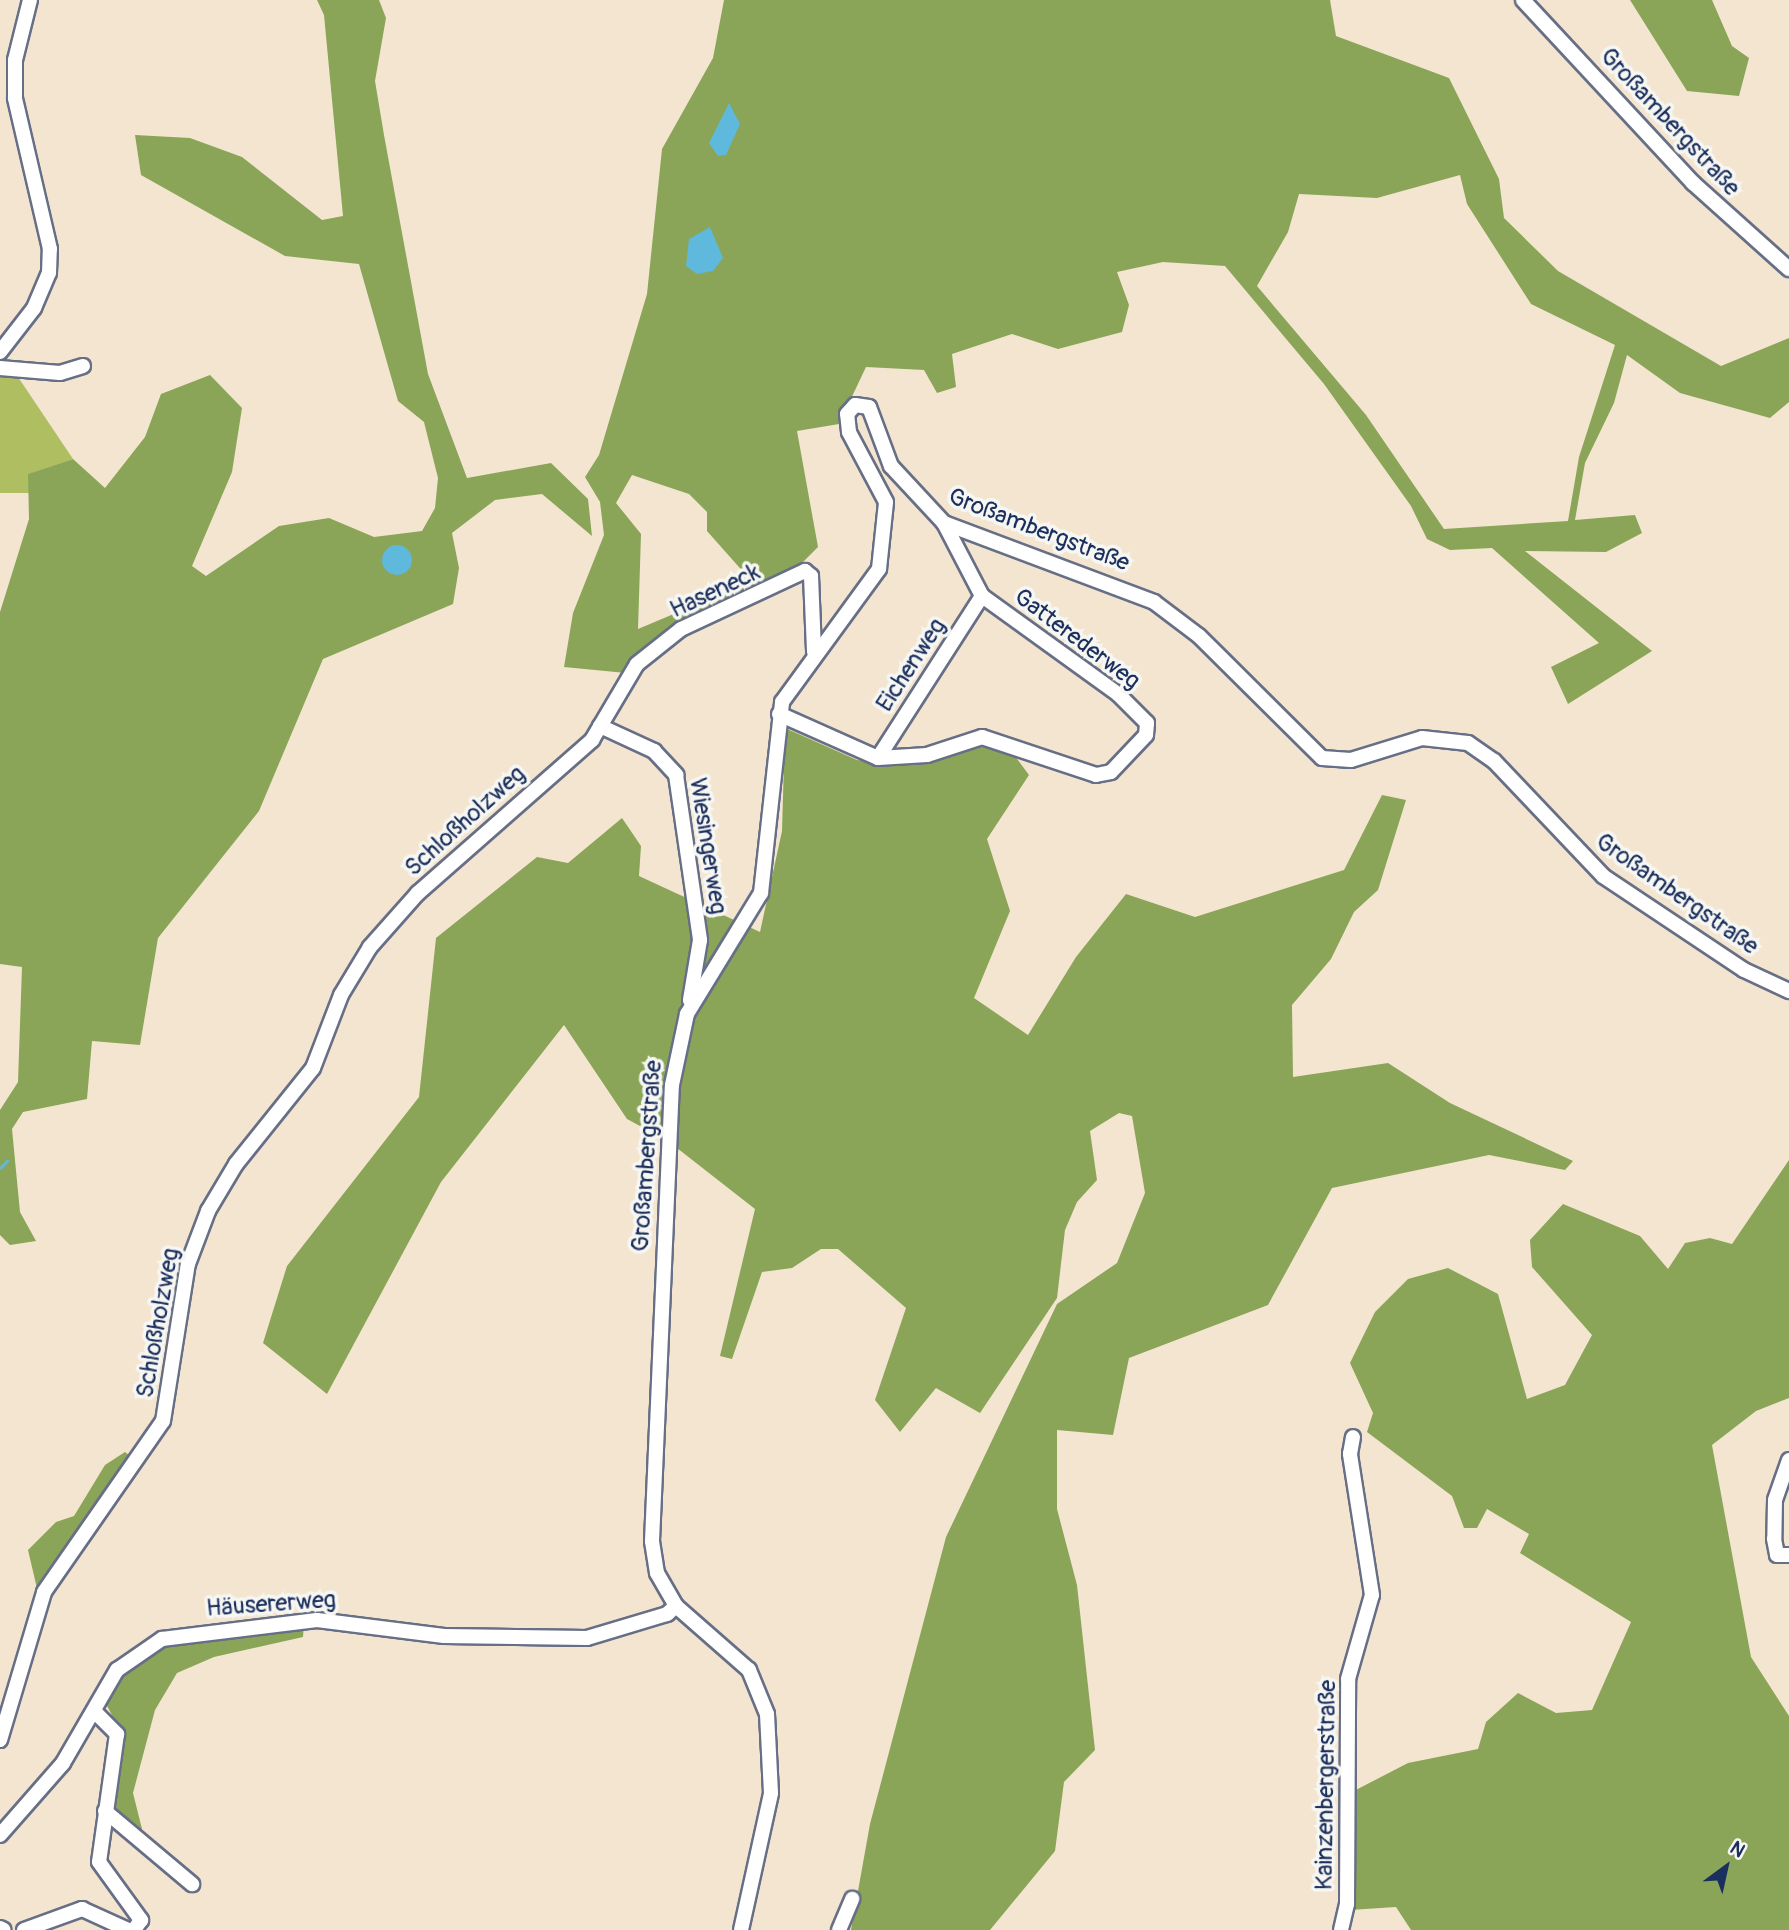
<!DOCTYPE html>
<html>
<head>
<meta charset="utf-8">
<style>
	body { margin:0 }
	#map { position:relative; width:1789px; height:1930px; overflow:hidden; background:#f4e5d1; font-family:Pangolin,sans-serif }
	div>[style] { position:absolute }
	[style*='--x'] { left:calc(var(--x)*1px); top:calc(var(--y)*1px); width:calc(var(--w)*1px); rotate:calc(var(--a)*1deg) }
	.green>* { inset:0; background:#aebe61 }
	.forest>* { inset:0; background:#8aa557 }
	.water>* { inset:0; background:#5eb9dc }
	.round { border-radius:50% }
	.stream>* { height:2.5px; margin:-1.25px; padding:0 1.25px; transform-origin:1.25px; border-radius:1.25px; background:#5eb9dc }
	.roads { filter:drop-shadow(2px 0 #676f86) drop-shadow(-2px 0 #676f86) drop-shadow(0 2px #676f86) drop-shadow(0 -2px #676f86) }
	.minor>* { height:14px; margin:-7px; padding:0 7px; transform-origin:7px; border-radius:7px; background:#fff }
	span { translate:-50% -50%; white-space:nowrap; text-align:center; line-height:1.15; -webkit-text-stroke:7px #f6f6f2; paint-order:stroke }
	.street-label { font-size:24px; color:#1b2f5e }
	.north { position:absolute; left:1691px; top:1832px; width:70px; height:70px; -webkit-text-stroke:5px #f6f6f2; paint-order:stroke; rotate:33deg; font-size:19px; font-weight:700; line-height:28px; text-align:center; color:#1b2f5e }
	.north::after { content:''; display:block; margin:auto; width:24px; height:32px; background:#1b2f5e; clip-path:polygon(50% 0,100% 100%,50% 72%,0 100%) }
</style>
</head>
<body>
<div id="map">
	<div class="green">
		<i style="clip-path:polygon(0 373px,16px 374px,73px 459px,29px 474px,29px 493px,0 493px)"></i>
	</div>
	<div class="forest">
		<i style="clip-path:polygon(317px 0,379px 0,386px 18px,375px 81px,384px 135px,428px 374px,467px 478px,551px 463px,588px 499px,592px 536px,542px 494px,495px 500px,452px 533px,459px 568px,453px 604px,323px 659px,259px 811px,158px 938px,140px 1045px,92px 1041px,87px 1099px,23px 1112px,12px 1129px,20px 1212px,36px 1241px,10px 1245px,0 1235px,0 1110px,18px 1082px,22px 967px,0 964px,0 612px,29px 519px,28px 474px,73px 459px,105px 488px,145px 437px,161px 394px,210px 375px,242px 408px,232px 472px,192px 566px,206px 576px,279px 526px,329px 518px,374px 537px,422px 531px,435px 508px,438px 478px,424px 422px,398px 401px,359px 264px,285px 256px,141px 175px,135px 135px,190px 138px,242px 157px,322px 220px,343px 216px,324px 15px)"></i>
		<i style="clip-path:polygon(evenodd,724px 0,1330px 0,1336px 36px,1449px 78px,1499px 179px,1504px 218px,1558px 271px,1721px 366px,1789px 338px,1789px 402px,1770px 418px,1680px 393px,1627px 355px,1614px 403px,1585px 463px,1575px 520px,1635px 515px,1642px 533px,1606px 552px,1525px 551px,1652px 651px,1568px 704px,1551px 667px,1599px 643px,1492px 548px,1450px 550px,1427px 539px,1411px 506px,1324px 384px,1225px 266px,1163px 262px,1117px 272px,1129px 305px,1122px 332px,1058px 349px,1012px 334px,952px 354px,956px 387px,937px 393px,924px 370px,866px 367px,839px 424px,797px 431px,818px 547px,787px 578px,670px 627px,626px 673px,564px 667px,573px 613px,604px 535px,600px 502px,585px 477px,599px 455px,647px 294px,662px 149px,713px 58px,724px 0,1460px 175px,1467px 204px,1531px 304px,1615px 345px,1579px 457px,1568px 521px,1444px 529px,1366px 415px,1257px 286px,1288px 232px,1299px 194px,1377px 198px,1460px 175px,724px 0,632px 475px,689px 494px,707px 512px,707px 531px,746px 575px,714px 597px,638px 629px,641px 534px,616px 503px,632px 475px)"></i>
		<i style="clip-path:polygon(1630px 0,1712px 0,1732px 46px,1749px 58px,1739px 96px,1687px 91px)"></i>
		<i style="clip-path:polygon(785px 728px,857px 760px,897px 764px,983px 741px,1009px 748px,1029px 775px,987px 839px,1010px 911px,974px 998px,1028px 1035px,1076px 957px,1126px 894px,1195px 917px,1344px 870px,1382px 795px,1406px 800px,1378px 890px,1354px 912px,1331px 959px,1292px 1005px,1293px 1077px,1388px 1063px,1450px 1103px,1573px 1161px,1565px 1170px,1489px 1155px,1332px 1188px,1268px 1305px,1129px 1358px,1113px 1435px,1057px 1430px,1057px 1509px,1077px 1585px,1095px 1750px,1064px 1782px,1055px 1851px,990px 1930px,851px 1930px,870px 1824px,946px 1537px,1057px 1304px,1117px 1263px,1145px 1193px,1132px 1116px,1119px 1113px,1090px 1131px,1097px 1180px,1077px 1202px,1065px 1230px,1057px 1298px,980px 1413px,936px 1388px,900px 1432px,875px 1400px,906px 1308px,838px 1249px,821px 1249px,792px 1268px,762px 1272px,732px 1359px,720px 1356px,755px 1209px,668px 1141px,627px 1119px,564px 1025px,441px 1182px,327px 1394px,263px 1343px,287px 1266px,419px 1097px,436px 938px,537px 857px,568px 863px,622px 818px,641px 846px,639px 876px,760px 932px,782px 831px)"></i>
		<i style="clip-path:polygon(1789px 1160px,1789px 1398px,1756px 1411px,1712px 1445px,1751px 1657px,1789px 1716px,1789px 1930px,1411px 1930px,1396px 1907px,1350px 1910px,1350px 1793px,1408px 1763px,1478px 1749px,1486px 1722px,1518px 1693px,1556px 1713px,1592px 1710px,1631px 1622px,1520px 1553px,1529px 1534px,1487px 1509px,1477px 1528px,1464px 1528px,1452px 1496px,1367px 1432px,1373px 1413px,1350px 1363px,1375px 1312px,1408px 1279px,1448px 1268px,1498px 1294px,1527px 1399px,1565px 1385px,1592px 1335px,1532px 1267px,1530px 1240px,1563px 1204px,1640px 1236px,1668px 1269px,1685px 1243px,1710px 1238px,1732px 1244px)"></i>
		<i style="clip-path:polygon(125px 1452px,134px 1459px,39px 1597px,28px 1550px,56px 1522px,74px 1516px,105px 1465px)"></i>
		<i style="clip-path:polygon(304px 1624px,303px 1637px,214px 1657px,177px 1673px,155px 1710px,133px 1793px,143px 1833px,110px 1808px,122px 1734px,106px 1704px,125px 1667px,164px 1642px)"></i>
	</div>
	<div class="water">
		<i style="clip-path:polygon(729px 103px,740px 124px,726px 155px,718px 156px,709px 143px)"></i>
		<i style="clip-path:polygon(710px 227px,723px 258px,713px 271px,697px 274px,686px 266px,689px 239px)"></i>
		<i class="round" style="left:382px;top:545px;width:30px;height:30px"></i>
	</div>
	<div class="stream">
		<i style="--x:0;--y:1168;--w:10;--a:-45"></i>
	</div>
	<div class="roads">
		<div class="minor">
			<i style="--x:1523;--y:0;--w:250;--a:47.1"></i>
			<i style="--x:1693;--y:183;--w:129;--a:41.9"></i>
			<i style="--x:0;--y:352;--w:56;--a:-52.3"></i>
			<i style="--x:34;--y:308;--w:38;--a:-67"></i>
			<i style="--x:49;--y:273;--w:24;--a:-88"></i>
			<i style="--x:50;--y:249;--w:155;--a:-103.1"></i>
			<i style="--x:15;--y:98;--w:38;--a:-90"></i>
			<i style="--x:15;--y:60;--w:62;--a:-76"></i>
			<i style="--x:0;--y:368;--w:60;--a:4.8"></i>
			<i style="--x:60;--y:373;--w:24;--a:-17"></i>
			<i style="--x:779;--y:714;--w:108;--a:24"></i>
			<i style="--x:878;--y:758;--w:49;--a:-3.5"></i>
			<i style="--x:927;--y:755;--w:58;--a:-18.1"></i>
			<i style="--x:982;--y:737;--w:120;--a:18.4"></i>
			<i style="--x:1096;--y:775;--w:15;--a:-11"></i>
			<i style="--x:1111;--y:772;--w:51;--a:-46.6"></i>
			<i style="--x:1146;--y:735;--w:12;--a:-85"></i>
			<i style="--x:1147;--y:723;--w:41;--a:-135"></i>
			<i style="--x:1118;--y:694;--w:168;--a:-144.2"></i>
			<i style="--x:982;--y:596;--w:82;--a:-117.5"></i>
			<i style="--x:600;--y:726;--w:60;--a:24.8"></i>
			<i style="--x:654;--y:751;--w:33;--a:47"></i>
			<i style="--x:676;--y:775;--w:167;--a:81.7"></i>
			<i style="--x:700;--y:940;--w:61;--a:99.5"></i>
			<i style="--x:878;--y:758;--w:193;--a:-57.3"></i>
			<i style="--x:1789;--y:1460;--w:42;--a:109.3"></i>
			<i style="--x:1775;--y:1500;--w:39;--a:91"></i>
			<i style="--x:1774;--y:1539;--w:16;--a:79"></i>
			<i style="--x:1777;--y:1555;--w:12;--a:0"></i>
			<i style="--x:94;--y:1711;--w:33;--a:45"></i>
			<i style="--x:117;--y:1734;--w:129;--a:98"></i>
			<i style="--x:99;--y:1862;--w:72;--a:54.1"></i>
			<i style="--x:141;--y:1920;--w:12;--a:125"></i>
			<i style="--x:0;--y:1740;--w:154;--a:-73.4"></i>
			<i style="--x:44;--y:1592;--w:208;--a:-55.2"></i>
			<i style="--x:163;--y:1421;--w:159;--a:-81"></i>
			<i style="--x:188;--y:1264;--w:57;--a:-69.3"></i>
			<i style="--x:208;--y:1211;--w:55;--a:-59.2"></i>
			<i style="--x:236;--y:1164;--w:123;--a:-51.3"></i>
			<i style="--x:313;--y:1068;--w:78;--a:-69"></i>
			<i style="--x:341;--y:995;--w:56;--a:-58.9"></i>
			<i style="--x:370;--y:947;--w:72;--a:-48.4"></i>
			<i style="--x:418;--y:893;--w:232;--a:-41.3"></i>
			<i style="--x:592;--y:740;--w:88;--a:-59.4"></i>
			<i style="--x:637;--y:664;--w:56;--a:-38.5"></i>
			<i style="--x:681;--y:629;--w:137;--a:-25.1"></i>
			<i style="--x:805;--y:571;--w:8;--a:40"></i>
			<i style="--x:811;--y:576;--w:76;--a:87.7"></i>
			<i style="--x:105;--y:1811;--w:114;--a:40"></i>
			<i style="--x:0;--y:1835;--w:96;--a:-48.8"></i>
			<i style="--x:63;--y:1763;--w:108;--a:-59.9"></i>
			<i style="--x:117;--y:1670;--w:55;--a:-34.6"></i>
			<i style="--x:162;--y:1639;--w:156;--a:-7"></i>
			<i style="--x:317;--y:1620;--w:128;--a:7.2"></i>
			<i style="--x:444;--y:1636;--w:143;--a:0.8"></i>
			<i style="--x:587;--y:1638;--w:84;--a:-16.7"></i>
			<i style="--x:667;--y:1614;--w:12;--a:-42"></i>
			<i style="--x:0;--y:1928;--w:4;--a:27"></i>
			<i style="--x:24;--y:1930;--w:62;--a:-19.9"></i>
			<i style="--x:82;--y:1909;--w:51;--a:24.5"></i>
			<i style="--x:741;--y:1930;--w:140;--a:-77.6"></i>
			<i style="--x:771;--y:1793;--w:79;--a:-92.9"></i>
			<i style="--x:767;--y:1714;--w:48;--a:-112.2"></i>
			<i style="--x:749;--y:1670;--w:97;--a:-138.8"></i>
			<i style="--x:676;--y:1606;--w:38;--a:-120"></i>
			<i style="--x:657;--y:1573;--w:32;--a:-99"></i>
			<i style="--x:652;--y:1541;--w:456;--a:-87.5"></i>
			<i style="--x:672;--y:1085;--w:73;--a:-78.1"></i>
			<i style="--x:687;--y:1014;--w:142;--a:-58.6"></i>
			<i style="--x:761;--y:893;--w:192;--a:-83.7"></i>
			<i style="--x:782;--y:702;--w:165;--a:-53.9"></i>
			<i style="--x:879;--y:569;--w:67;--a:-84"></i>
			<i style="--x:886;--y:502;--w:79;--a:-117.9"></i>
			<i style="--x:849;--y:432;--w:18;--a:-96"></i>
			<i style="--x:847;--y:414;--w:12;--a:-48"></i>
			<i style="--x:855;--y:405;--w:14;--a:8"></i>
			<i style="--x:869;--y:407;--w:63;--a:69.6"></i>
			<i style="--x:891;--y:466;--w:78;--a:47.1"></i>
			<i style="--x:944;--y:523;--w:224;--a:20.6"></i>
			<i style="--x:1154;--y:602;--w:56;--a:37.1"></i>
			<i style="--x:1199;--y:636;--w:173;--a:44.8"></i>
			<i style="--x:1322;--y:758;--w:29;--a:4"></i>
			<i style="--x:1351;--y:760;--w:74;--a:-17.2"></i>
			<i style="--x:1422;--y:738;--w:46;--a:6.2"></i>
			<i style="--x:1468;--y:743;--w:32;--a:35"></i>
			<i style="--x:1494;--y:761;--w:158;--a:46.5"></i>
			<i style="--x:1603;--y:876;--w:169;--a:33.7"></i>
			<i style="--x:1744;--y:970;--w:50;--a:25"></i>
			<i style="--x:839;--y:1930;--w:34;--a:-67"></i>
			<i style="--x:1341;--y:1930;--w:27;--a:-77"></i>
			<i style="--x:1347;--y:1904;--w:225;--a:-89.7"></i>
			<i style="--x:1348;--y:1679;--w:87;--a:-74.1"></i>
			<i style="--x:1372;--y:1595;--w:143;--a:-98.9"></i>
			<i style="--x:1350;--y:1454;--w:17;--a:-80"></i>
		</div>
	</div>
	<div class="street-label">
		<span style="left:1670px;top:122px;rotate:47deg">Großambergstraße</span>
		<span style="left:1039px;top:530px;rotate:21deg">Großambergstraße</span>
		<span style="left:715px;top:591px;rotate:-25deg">Haseneck</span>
		<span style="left:1077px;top:639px;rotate:37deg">Gatterederweg</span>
		<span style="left:911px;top:665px;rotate:-57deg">Eichenweg</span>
		<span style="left:465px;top:821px;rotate:-42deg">Schloßholzweg</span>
		<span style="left:708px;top:846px;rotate:81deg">Wiesingerweg</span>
		<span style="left:1677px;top:894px;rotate:35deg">Großambergstraße</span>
		<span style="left:647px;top:1156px;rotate:-86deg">Großambergstraße</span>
		<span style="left:158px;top:1323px;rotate:-80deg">Schloßholzweg</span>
		<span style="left:271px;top:1604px;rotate:-4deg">Häusererweg</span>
		<span style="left:1326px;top:1785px;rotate:-89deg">Kainzenbergerstraße</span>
	</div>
	<div class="north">N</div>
</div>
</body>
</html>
